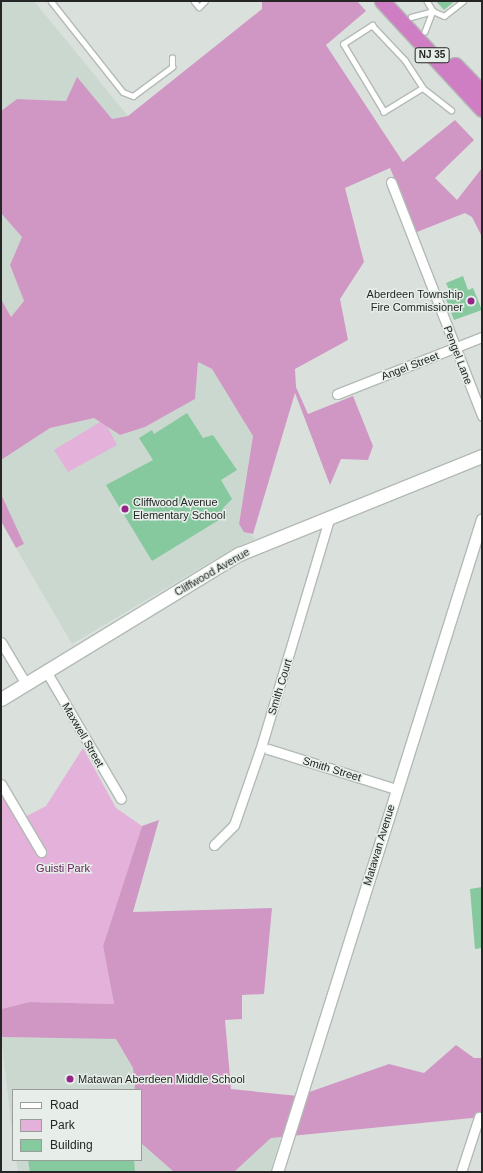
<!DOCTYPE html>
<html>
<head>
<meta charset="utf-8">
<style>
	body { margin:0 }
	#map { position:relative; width:483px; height:1173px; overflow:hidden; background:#dae1dc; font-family:Helvetica,sans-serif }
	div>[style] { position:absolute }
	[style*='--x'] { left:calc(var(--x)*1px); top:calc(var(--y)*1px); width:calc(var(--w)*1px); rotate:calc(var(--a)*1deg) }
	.built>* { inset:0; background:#cad8cf }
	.green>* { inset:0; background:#e3b1d9 }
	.forest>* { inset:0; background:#d097c5 }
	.building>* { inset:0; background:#86c99f }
	.roads { filter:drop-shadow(1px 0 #b3bab5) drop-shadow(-1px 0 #b3bab5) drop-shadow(0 1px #b3bab5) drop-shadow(0 -1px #b3bab5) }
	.service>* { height:4.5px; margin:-2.25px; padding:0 2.25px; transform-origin:2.25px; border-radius:2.25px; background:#fff }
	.minor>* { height:9px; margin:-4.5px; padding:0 4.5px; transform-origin:4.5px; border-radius:4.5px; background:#fff }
	.tertiary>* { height:11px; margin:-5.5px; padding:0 5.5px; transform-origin:5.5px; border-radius:5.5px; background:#fff }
	.secondary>* { height:13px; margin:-6.5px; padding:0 6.5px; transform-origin:6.5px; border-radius:6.5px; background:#fff }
	.trunk>* { height:15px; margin:-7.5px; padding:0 7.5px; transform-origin:7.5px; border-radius:7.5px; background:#d07ec4 }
	.dots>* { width:11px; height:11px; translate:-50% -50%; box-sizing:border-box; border:2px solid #e7eee9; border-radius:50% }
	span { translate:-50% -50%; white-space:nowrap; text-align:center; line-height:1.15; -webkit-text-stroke:3px #e7eee9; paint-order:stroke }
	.shield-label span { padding:1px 3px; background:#e7eee9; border:1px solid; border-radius:3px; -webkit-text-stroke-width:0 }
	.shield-label { font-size:10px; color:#242725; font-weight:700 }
	.poi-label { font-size:11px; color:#242725 }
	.right { translate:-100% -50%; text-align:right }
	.left { translate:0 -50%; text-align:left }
	.street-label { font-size:11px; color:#242725 }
	.park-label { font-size:11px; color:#65235c }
	.frame { position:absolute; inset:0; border:2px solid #242725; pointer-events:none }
	.legend { position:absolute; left:12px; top:1089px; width:130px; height:72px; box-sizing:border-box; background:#e7eee9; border:1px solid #999e9b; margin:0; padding:5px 7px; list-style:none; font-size:12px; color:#242725 }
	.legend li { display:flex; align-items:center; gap:8px; height:20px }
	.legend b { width:20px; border:1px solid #999e9b }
</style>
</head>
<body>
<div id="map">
	<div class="built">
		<i style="clip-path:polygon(1px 1px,34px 1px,128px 116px,112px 119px,77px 78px,66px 101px,17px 99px,1px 111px)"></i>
		<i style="clip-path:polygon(1px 213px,22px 237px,10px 265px,24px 301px,11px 317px,1px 299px)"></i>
		<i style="clip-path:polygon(198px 362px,212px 369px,253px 436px,239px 524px,255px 539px,234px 548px,72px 644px,16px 548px,24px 544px,1px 494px,1px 460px,50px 428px,94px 418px,120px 435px,145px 427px,195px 399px)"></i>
		<i style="clip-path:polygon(1px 1037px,116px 1039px,133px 1068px,135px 1090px,13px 1090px,13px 1138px)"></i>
		<i style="clip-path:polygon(281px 1136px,270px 1172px,234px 1172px,271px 1138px)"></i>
		<i style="clip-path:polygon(141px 1143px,174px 1172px,18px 1172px,16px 1160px,141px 1160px)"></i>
	</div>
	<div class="green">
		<i style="clip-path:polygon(100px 422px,107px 426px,117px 445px,68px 472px,54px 450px)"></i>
		<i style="clip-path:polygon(83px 748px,116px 808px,142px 826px,103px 946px,114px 1004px,30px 1002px,1px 1009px,1px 792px,17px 821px,46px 806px)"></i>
	</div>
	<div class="forest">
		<i style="clip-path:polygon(262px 1px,357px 1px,366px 11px,326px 45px,403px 162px,455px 120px,474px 140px,435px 178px,457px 200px,482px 168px,482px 237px,472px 217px,465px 213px,417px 232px,390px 168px,345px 188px,364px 262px,340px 299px,348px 340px,295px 369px,296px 387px,308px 414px,353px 396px,373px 446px,368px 460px,341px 459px,330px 485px,295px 393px,253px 534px,244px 532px,239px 524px,253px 436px,212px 369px,198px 362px,195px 399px,145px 427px,120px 435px,94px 418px,50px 428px,1px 460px,1px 299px,11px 317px,24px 301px,10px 265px,22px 237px,1px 213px,1px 111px,17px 99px,66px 101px,77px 77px,112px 119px,128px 116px,262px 9px)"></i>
		<i style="clip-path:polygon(1px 494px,24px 544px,16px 548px,1px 521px)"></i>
		<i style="clip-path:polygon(159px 820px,133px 912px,272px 908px,264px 994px,242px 995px,242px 1019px,225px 1020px,231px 1089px,298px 1096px,389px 1064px,424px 1073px,456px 1045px,474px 1058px,482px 1058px,482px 1117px,271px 1138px,234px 1172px,174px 1172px,141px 1143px,141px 1090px,135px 1090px,133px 1068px,116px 1039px,1px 1037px,1px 1009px,30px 1002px,114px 1004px,103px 946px,142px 826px)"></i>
	</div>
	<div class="building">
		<i style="clip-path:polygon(436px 1px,455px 1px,444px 10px)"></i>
		<i style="clip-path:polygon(463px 276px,468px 290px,473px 288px,482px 310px,454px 320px,446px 299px,452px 297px,446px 283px)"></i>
		<i style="clip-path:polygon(187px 413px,203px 438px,213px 435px,237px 470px,221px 480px,232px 499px,223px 508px,227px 515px,152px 561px,106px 485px,153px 460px,139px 438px,152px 430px,154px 434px)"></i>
		<i style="clip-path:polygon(482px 887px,482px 948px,475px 949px,470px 889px)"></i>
		<i style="clip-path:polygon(28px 1160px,134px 1160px,135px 1172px,30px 1172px)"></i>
	</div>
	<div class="roads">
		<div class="service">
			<i style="--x:51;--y:1;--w:116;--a:51.6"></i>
			<i style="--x:123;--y:92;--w:11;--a:22"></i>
			<i style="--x:133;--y:96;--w:49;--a:-36.6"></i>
			<i style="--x:172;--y:67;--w:9;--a:-90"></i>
			<i style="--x:194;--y:1;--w:8;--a:50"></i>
			<i style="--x:199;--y:7;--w:8;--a:-45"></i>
			<i style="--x:427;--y:1;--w:12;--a:59"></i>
			<i style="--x:433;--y:11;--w:12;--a:24"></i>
			<i style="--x:444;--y:16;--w:24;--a:-38"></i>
			<i style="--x:411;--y:17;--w:23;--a:-15"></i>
			<i style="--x:433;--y:11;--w:22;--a:111"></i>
			<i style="--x:423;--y:88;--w:46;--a:148.4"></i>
			<i style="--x:384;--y:112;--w:79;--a:-121.1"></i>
			<i style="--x:343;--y:44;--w:35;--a:-33"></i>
			<i style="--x:372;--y:25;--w:48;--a:46.7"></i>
			<i style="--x:405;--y:60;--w:33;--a:57"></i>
			<i style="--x:423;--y:88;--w:36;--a:38"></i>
		</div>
		<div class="minor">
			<i style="--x:391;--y:182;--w:251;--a:68.7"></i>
			<i style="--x:337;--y:394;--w:156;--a:-21.5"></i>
			<i style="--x:1;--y:642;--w:49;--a:59.2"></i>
			<i style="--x:46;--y:671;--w:148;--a:59.6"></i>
			<i style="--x:268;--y:749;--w:134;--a:17.4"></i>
			<i style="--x:1;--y:784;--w:79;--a:59.5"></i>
			<i style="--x:214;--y:845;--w:28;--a:-45"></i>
			<i style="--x:234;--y:825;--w:86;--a:-70.9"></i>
			<i style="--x:262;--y:744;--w:235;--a:-73.4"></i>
			<i style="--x:461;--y:1172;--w:58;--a:-71.9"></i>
		</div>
		<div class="tertiary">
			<i style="--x:277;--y:1172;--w:684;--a:-72.57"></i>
		</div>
		<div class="secondary">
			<i style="--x:1;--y:699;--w:279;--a:-31.4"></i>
			<i style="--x:239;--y:554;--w:262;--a:-22"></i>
		</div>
		<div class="trunk">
			<i style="--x:382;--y:1;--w:147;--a:47.2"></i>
			<i style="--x:455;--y:65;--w:39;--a:46"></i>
		</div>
	</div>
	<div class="dots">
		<i style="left:471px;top:301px;background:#932586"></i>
		<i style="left:125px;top:509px;background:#932586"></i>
		<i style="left:70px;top:1079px;background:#932586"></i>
	</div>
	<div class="shield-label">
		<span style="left:432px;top:55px">NJ 35</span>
	</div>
	<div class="poi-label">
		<span class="right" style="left:463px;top:301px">Aberdeen Township<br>Fire Commissioner</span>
		<span class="left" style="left:133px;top:509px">Cliffwood Avenue<br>Elementary School</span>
		<span class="left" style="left:78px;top:1079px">Matawan Aberdeen Middle School</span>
	</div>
	<div class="street-label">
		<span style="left:458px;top:355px;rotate:69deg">Pengel Lane</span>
		<span style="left:410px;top:366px;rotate:-21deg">Angel Street</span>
		<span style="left:212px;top:572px;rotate:-30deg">Cliffwood Avenue</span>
		<span style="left:280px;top:687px;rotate:-73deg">Smith Court</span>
		<span style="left:83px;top:735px;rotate:60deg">Maxwell Street</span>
		<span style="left:332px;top:769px;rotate:17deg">Smith Street</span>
		<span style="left:379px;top:845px;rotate:-73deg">Matawan Avenue</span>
	</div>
	<div class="park-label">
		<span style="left:63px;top:868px">Guisti Park</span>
	</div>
	<div class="frame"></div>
	<ul class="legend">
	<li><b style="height:5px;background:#fff"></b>Road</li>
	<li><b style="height:11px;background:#e3b1d9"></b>Park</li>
	<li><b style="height:11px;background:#86c99f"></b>Building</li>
	</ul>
</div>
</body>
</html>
